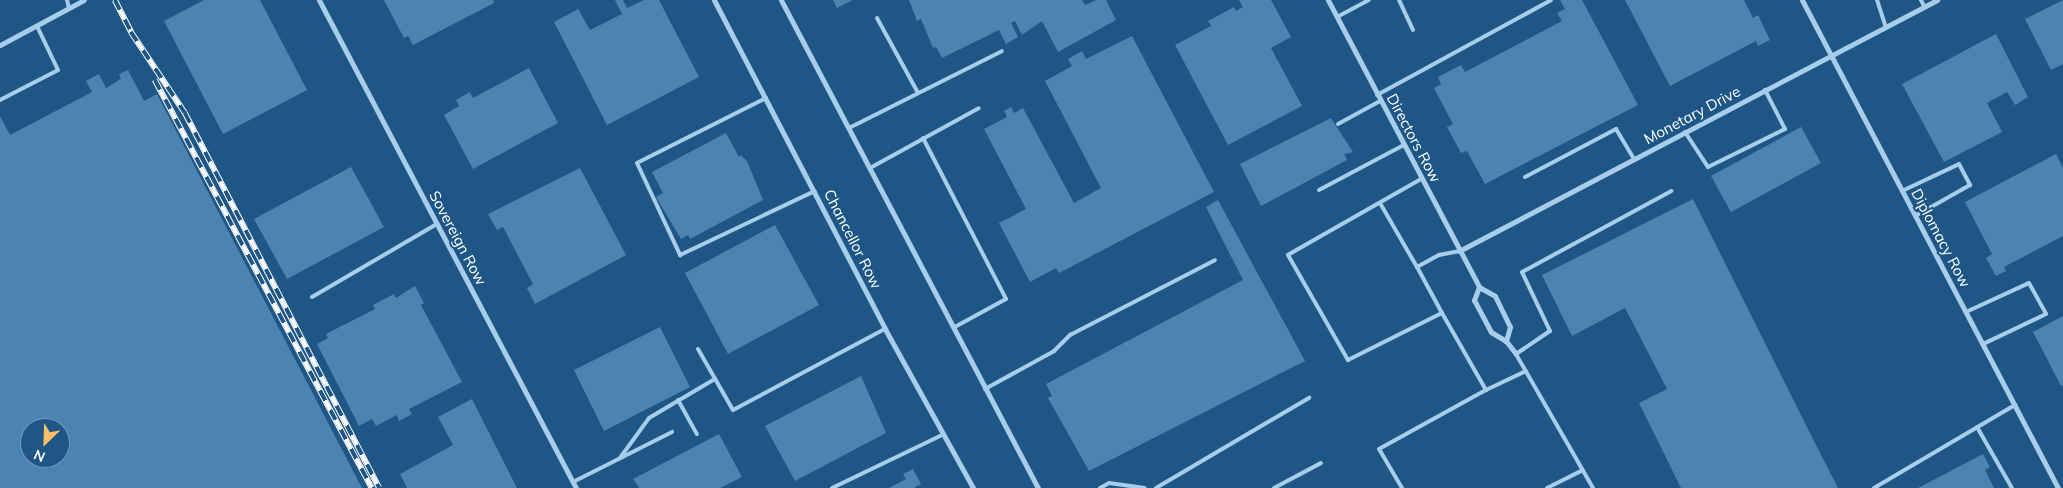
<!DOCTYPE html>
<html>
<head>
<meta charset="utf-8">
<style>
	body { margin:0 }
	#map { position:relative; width:2063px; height:488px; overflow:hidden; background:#1e5786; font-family:Mulish,sans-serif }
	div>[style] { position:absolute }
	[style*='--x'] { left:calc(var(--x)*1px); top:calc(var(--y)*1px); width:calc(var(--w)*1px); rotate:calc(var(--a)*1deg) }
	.building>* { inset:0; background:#4b83b1 }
	.lane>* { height:4px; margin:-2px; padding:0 2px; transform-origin:2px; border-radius:2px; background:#a7cdea }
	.street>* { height:5px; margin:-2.5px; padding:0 2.5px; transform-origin:2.5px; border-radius:2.5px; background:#a7cdea }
	.rail>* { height:5.5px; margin-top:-2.75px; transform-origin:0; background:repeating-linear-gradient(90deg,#1e5786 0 11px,#fff 0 22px); box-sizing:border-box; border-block:1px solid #fff }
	span { translate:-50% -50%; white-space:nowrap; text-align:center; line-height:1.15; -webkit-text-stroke:4px #1e5786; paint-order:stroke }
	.street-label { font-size:15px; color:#fff }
	.north { position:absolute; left:20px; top:418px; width:50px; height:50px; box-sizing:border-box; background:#1e5786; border:1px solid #789ab6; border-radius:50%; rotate:204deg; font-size:14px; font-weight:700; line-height:20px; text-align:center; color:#fff }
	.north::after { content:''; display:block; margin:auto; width:18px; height:22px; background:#f9bf67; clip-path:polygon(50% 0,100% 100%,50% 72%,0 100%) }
</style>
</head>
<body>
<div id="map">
	<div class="building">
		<i style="clip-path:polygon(204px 0,260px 0,307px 90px,223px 134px,164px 21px)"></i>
		<i style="clip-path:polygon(384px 0,493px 0,494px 3px,413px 45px,408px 36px,404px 38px)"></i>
		<i style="clip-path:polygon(615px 0,623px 0,627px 8px,644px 0,659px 0,699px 77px,607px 125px,554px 22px,578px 9px,590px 30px,622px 14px)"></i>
		<i style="clip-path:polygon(833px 0,853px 0,837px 8px)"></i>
		<i style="clip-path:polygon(909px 0,1082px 0,1085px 5px,1096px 0,1106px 0,1116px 20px,1058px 52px,1042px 21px,1022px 35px,1015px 21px,1011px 23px,1018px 37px,1006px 44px,999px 30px,942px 58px,936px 47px,933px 48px,921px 19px,917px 21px)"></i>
		<i style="clip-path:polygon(1239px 0,1271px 0,1291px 37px,1271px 48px,1302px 106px,1228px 145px,1175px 45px,1211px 26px,1208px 21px,1234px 7px,1236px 11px,1243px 7px)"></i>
		<i style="clip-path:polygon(1560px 0,1582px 0,1638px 105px,1485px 184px,1467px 151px,1461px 153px,1447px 127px,1453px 124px,1434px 88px,1441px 84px,1438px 77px,1461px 65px,1465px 72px,1562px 21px,1557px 13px,1565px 9px)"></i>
		<i style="clip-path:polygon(1625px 0,1744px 0,1753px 18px,1758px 15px,1770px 40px,1758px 46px,1756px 41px,1670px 86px)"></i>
		<i style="clip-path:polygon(2063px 0,2063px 64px,2051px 70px,2025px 19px)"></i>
		<i style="clip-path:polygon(1996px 34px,2028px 97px,2015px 105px,2007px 92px,1987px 103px,2002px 132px,1944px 162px,1902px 84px)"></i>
		<i style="clip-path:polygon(1132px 36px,1214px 192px,1059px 273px,1056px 268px,1030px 282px,999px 223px,1026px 209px,984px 129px,1007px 117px,1004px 111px,1011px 107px,1014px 113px,1023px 108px,1074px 203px,1101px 188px,1045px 81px,1072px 66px,1068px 59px,1082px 51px,1086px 59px)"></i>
		<i style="clip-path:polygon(529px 68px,558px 123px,473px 169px,444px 115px,459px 106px,456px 100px,470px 92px,473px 98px)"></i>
		<i style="clip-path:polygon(evenodd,128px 70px,144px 101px,157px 94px,362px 488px,0 488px,0 116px,10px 135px,92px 92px,86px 81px,99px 74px,106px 88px,121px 79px,119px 74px,128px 70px,30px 428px,60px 428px,60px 458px,30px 458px,30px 428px)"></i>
		<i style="clip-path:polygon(1331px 118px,1353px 152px,1344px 154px,1347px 160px,1261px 206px,1240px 164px)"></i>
		<i style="clip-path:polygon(1801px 127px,1821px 163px,1731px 212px,1711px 176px)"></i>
		<i style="clip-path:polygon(726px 133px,739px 157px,741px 155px,747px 161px,763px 200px,690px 239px,688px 235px,681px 239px,656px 197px,663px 193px,652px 172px)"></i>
		<i style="clip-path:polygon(2056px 154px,2063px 168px,2063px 236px,2004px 267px,2006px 271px,1996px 276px,1986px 258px,1992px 254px,1965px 202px)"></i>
		<i style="clip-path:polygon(351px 167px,384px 227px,287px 279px,254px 219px)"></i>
		<i style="clip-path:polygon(580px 168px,626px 255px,535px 304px,527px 288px,533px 284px,503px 227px,497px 230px,488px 214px)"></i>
		<i style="clip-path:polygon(1693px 199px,1815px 443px,1838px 488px,1681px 488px,1639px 403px,1667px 389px,1625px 308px,1572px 336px,1542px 275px)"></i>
		<i style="clip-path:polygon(1218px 200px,1305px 361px,1089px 471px,1048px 398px,1052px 396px,1046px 384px,1243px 280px,1206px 207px)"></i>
		<i style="clip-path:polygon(775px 225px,819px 305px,728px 354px,685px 273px)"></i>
		<i style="clip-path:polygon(415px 286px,424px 303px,421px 305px,462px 382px,409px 409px,412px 414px,399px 421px,397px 415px,376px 426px,372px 419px,359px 426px,317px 344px,328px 338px,326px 334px,375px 309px,373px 305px,394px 294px,396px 298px)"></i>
		<i style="clip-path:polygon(2063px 316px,2063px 385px,2061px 386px,2033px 332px)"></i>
		<i style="clip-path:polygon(660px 327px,690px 387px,604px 431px,574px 370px)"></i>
		<i style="clip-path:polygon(861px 376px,886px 433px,795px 481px,765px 426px)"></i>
		<i style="clip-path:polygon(472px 399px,517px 488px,407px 488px,400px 474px,453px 445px,438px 417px)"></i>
		<i style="clip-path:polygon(719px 434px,742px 477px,720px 488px,639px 488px,633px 479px)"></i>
		<i style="clip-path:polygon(1983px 454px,1990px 467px,1985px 470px,1994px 488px,1918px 488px)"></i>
		<i style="clip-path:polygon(913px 469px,921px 484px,914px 488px,889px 488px,906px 479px,903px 474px)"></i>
	</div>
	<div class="lane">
		<i style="--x:67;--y:0;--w:8;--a:76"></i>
		<i style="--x:1399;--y:0;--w:33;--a:65"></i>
		<i style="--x:1877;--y:0;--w:28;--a:72"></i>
		<i style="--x:1921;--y:0;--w:7;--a:63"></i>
		<i style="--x:1337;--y:17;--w:36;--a:-28"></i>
		<i style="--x:877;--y:18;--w:85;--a:61.3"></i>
		<i style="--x:1377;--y:95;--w:198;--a:-28.6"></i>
		<i style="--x:766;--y:98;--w:144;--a:153.3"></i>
		<i style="--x:637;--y:163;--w:102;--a:64.9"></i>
		<i style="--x:680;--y:255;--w:149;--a:-25.4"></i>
		<i style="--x:0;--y:100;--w:65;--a:-27.3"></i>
		<i style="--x:58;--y:70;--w:49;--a:-115.5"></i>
		<i style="--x:1338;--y:124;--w:48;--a:-28.7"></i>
		<i style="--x:849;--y:128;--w:171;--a:-26.7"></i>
		<i style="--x:1685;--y:132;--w:42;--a:56.7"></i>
		<i style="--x:1708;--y:167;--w:86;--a:-26.3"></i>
		<i style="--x:1785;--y:129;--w:44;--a:-117.1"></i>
		<i style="--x:923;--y:138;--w:181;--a:62.7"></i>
		<i style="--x:1006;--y:299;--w:60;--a:151.3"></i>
		<i style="--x:870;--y:168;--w:124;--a:-28.8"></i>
		<i style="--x:1525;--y:177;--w:103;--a:-27.8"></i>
		<i style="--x:1616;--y:129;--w:35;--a:59"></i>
		<i style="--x:1421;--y:179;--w:153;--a:150.3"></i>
		<i style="--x:1288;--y:255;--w:121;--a:60.3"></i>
		<i style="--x:1348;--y:360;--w:105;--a:-26.6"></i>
		<i style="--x:1442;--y:313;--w:52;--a:-118.5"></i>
		<i style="--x:1417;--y:267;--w:25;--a:-29"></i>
		<i style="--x:1439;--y:255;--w:20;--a:-11"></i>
		<i style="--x:1319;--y:190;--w:96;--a:-27.9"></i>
		<i style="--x:1902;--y:191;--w:63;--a:-25.3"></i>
		<i style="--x:1959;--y:164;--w:24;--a:62"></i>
		<i style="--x:1970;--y:185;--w:63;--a:150.6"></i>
		<i style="--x:1380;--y:203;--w:74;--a:60"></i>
		<i style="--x:312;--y:297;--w:145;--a:-30.3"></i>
		<i style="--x:1966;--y:312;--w:69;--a:-24.7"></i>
		<i style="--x:2029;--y:283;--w:35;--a:61"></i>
		<i style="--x:2046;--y:314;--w:70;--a:154.5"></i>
		<i style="--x:1442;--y:313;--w:89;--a:60.3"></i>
		<i style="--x:1486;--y:390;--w:44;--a:-25.4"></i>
		<i style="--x:698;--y:349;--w:70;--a:60.2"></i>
		<i style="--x:733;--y:410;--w:172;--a:-28.1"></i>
		<i style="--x:985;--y:389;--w:79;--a:-28.8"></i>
		<i style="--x:1054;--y:351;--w:23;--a:-45"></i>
		<i style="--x:1070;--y:335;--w:163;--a:-27.3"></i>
		<i style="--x:678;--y:400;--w:39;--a:61"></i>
		<i style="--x:1977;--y:427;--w:70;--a:60.2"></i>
		<i style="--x:620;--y:458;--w:49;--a:-54.1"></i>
		<i style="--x:649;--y:418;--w:77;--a:-30.6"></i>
		<i style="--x:573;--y:482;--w:111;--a:-26.8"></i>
		<i style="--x:832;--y:488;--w:124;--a:-25.7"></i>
		<i style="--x:1100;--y:488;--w:10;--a:-29"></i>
		<i style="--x:1109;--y:483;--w:36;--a:8"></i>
		<i style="--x:1156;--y:488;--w:178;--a:-30.5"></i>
		<i style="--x:1274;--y:488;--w:53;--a:-28"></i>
		<i style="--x:1402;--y:488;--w:45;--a:-120.5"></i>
		<i style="--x:1379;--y:449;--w:122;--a:-28.9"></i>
		<i style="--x:1547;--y:488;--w:40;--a:-26.6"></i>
		<i style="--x:1593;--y:488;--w:155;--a:-119.9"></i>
		<i style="--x:1516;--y:354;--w:41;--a:-34.1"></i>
		<i style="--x:1550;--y:331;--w:65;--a:-115.4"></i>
		<i style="--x:1522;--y:272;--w:170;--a:-28.5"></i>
		<i style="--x:1874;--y:488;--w:164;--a:-30.5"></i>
	</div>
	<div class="street">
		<i style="--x:319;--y:0;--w:552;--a:62.23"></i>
		<i style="--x:714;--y:0;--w:371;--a:62.5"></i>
		<i style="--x:885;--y:329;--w:182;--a:61"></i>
		<i style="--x:781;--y:0;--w:552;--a:62.23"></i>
		<i style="--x:1328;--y:0;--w:324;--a:62.2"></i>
		<i style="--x:1479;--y:287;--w:18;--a:29"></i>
		<i style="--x:1495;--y:296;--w:34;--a:64"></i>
		<i style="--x:1510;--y:327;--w:15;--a:106"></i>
		<i style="--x:1802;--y:0;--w:551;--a:62.32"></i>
		<i style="--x:0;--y:45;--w:95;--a:-28.2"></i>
		<i style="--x:1459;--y:251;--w:540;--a:-27.7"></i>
		<i style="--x:1479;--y:287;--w:14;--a:111"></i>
		<i style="--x:1474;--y:300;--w:36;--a:62"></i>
		<i style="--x:1491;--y:332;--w:17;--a:31"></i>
		<i style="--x:1506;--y:341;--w:16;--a:52"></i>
	</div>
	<div class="rail">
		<i style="--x:115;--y:0;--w:36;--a:63"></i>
		<i style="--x:131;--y:32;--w:97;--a:56.3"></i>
		<i style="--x:185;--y:113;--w:422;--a:62.6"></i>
		<i style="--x:155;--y:80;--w:462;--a:62"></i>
	</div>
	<div class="street-label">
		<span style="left:1692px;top:115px;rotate:-28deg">Monetary Drive</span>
		<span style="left:1414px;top:138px;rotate:62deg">Directors Row</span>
		<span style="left:458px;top:238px;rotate:62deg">Sovereign Row</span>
		<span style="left:1941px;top:238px;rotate:62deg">Diplomacy Row</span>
		<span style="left:853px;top:239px;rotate:63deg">Chancellor Row</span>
	</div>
	<div class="north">N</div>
</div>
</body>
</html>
